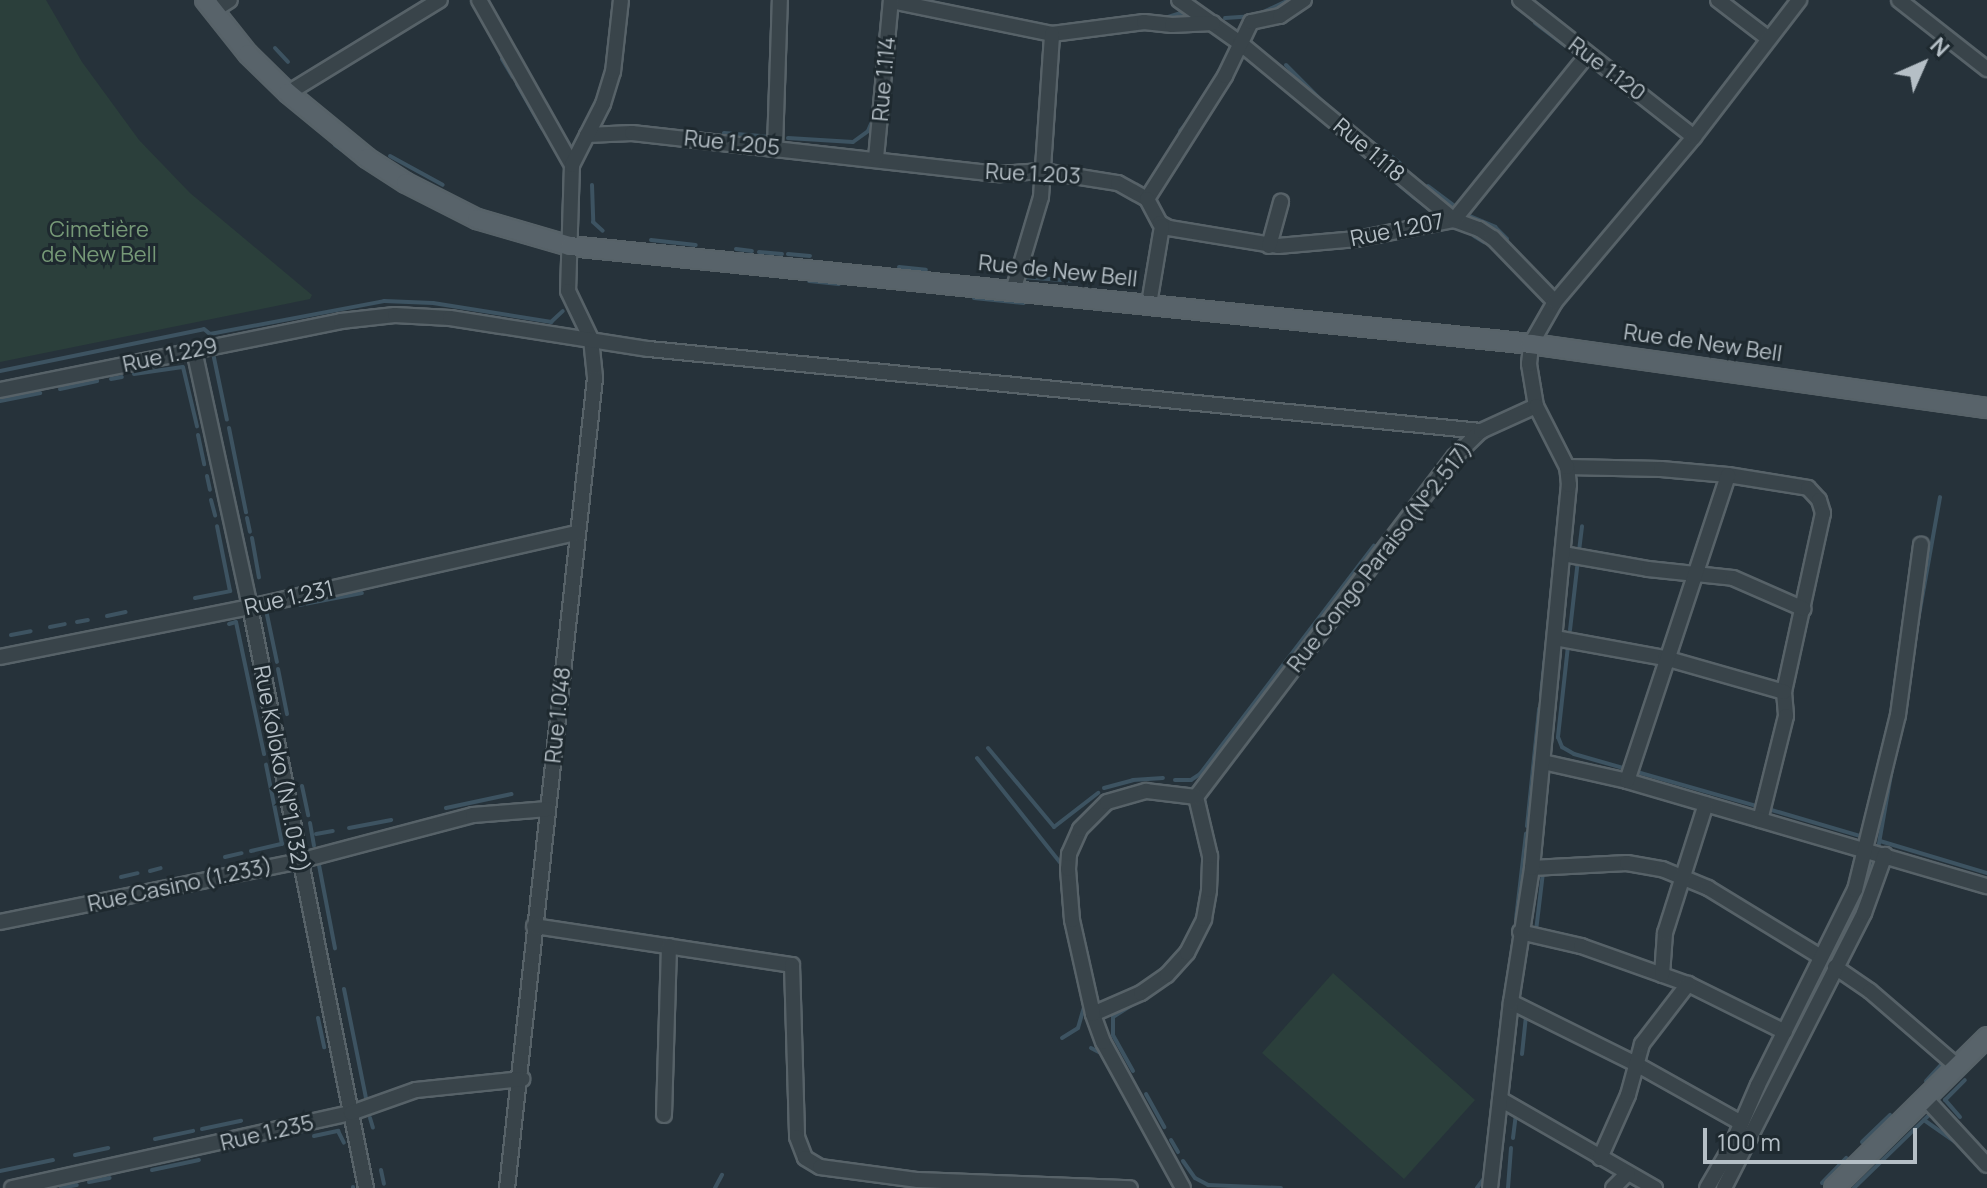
<!DOCTYPE html>
<html>
<head>
<meta charset="utf-8">
<style>
	body { margin:0 }
	#map { position:relative; width:1987px; height:1188px; overflow:hidden; background:#26323a; font-family:Manrope,sans-serif }
	div>[style] { position:absolute }
	[style*='--x'] { left:calc(var(--x)*1px); top:calc(var(--y)*1px); width:calc(var(--w)*1px); rotate:calc(var(--a)*1deg) }
	.green>* { inset:0; background:#2b3f3b }
	.stream>* { height:4px; margin:-2px; padding:0 2px; transform-origin:2px; border-radius:2px; background:#3d5361 }
	.roads { filter:drop-shadow(2px 0 #576268) drop-shadow(-2px 0 #576268) drop-shadow(0 2px #576268) drop-shadow(0 -2px #576268) }
	.minor>* { height:14px; margin:-7px; padding:0 7px; transform-origin:7px; border-radius:7px; background:#39444a }
	.major>* { height:18px; margin:-9px; padding:0 9px; transform-origin:9px; border-radius:9px; background:#58636a }
	span { translate:-50% -50%; white-space:nowrap; text-align:center; line-height:1.15; -webkit-text-stroke:6px #1e292f; paint-order:stroke }
	.street-label { font-size:22px; color:#b5bfc6 }
	.park-label { font-size:22px; color:#769977 }
	.north { position:absolute; left:1883px; top:24px; width:80px; height:80px; -webkit-text-stroke:6px #1e292f; paint-order:stroke; rotate:45deg; font-size:22px; font-weight:700; line-height:32px; text-align:center; color:#b5bfc6 }
	.north::after { content:''; display:block; margin:auto; width:28px; height:36px; background:#b5bfc6; clip-path:polygon(50% 0,100% 100%,50% 72%,0 100%) }
	.scale { position:absolute; left:1703px; top:1128px; width:214px; height:36px; box-sizing:border-box; border:4px solid #b5bfc6; border-top:0; padding-left:10px; font-size:24px; line-height:28px; white-space:nowrap; color:#b5bfc6; -webkit-text-stroke:6px #1e292f; paint-order:stroke }
</style>
</head>
<body>
<div id="map">
	<div class="green">
		<i style="clip-path:polygon(0 0,46px 0,82px 62px,139px 140px,190px 193px,312px 295px,310px 299px,0 362px)"></i>
		<i style="clip-path:polygon(1333px 973px,1475px 1100px,1404px 1179px,1262px 1053px)"></i>
	</div>
	<div class="stream">
		<i style="--x:1259;--y:14;--w:33;--a:-25"></i>
		<i style="--x:1225;--y:18;--w:26;--a:-4"></i>
		<i style="--x:1162;--y:19;--w:19;--a:-18"></i>
		<i style="--x:1180;--y:13;--w:12;--a:14"></i>
		<i style="--x:1535;--y:23;--w:80;--a:36.9"></i>
		<i style="--x:275;--y:48;--w:19;--a:47"></i>
		<i style="--x:502;--y:59;--w:21;--a:59"></i>
		<i style="--x:1286;--y:65;--w:57;--a:45"></i>
		<i style="--x:517;--y:84;--w:51;--a:60.4"></i>
		<i style="--x:291;--y:107;--w:35;--a:40"></i>
		<i style="--x:1180;--y:131;--w:19;--a:-51"></i>
		<i style="--x:724;--y:133;--w:48;--a:4.8"></i>
		<i style="--x:1361;--y:134;--w:32;--a:36"></i>
		<i style="--x:788;--y:138;--w:65;--a:3.5"></i>
		<i style="--x:853;--y:142;--w:19;--a:-36"></i>
		<i style="--x:868;--y:131;--w:13;--a:-67"></i>
		<i style="--x:335;--y:145;--w:14;--a:34"></i>
		<i style="--x:1361;--y:153;--w:65;--a:40"></i>
		<i style="--x:390;--y:156;--w:60;--a:28.7"></i>
		<i style="--x:1391;--y:156;--w:11;--a:38"></i>
		<i style="--x:592;--y:185;--w:37;--a:88"></i>
		<i style="--x:593;--y:222;--w:13;--a:42"></i>
		<i style="--x:1428;--y:186;--w:38;--a:37"></i>
		<i style="--x:1412;--y:196;--w:36;--a:37"></i>
		<i style="--x:1465;--y:214;--w:33;--a:23"></i>
		<i style="--x:1495;--y:227;--w:17;--a:45"></i>
		<i style="--x:1474;--y:236;--w:12;--a:31"></i>
		<i style="--x:651;--y:240;--w:45;--a:6.3"></i>
		<i style="--x:736;--y:249;--w:16;--a:7"></i>
		<i style="--x:759;--y:252;--w:23;--a:5"></i>
		<i style="--x:788;--y:254;--w:22;--a:5"></i>
		<i style="--x:899;--y:267;--w:27;--a:6"></i>
		<i style="--x:1022;--y:277;--w:53;--a:4.3"></i>
		<i style="--x:809;--y:281;--w:30;--a:6"></i>
		<i style="--x:974;--y:298;--w:50;--a:5.7"></i>
		<i style="--x:213;--y:353;--w:68;--a:78.2"></i>
		<i style="--x:0;--y:371;--w:208;--a:-11.6"></i>
		<i style="--x:204;--y:329;--w:8;--a:40"></i>
		<i style="--x:210;--y:334;--w:177;--a:-10.7"></i>
		<i style="--x:384;--y:301;--w:49;--a:2.3"></i>
		<i style="--x:433;--y:303;--w:120;--a:9.1"></i>
		<i style="--x:551;--y:322;--w:16;--a:-43"></i>
		<i style="--x:134;--y:374;--w:49;--a:-8.1"></i>
		<i style="--x:183;--y:367;--w:61;--a:76.7"></i>
		<i style="--x:111;--y:379;--w:11;--a:-10"></i>
		<i style="--x:60;--y:389;--w:38;--a:-12"></i>
		<i style="--x:0;--y:401;--w:41;--a:-11.3"></i>
		<i style="--x:229;--y:428;--w:86;--a:78.6"></i>
		<i style="--x:198;--y:435;--w:30;--a:78"></i>
		<i style="--x:207;--y:476;--w:14;--a:78"></i>
		<i style="--x:211;--y:500;--w:16;--a:75"></i>
		<i style="--x:247;--y:518;--w:14;--a:78"></i>
		<i style="--x:252;--y:538;--w:40;--a:80"></i>
		<i style="--x:1579;--y:551;--w:25;--a:-83"></i>
		<i style="--x:195;--y:598;--w:36;--a:-11"></i>
		<i style="--x:230;--y:591;--w:66;--a:-101.3"></i>
		<i style="--x:299;--y:605;--w:64;--a:-10.8"></i>
		<i style="--x:270;--y:610;--w:4;--a:180"></i>
		<i style="--x:266;--y:610;--w:53;--a:78.1"></i>
		<i style="--x:107;--y:616;--w:19;--a:-12"></i>
		<i style="--x:77;--y:622;--w:11;--a:-10"></i>
		<i style="--x:229;--y:624;--w:7;--a:-16"></i>
		<i style="--x:236;--y:622;--w:135;--a:78"></i>
		<i style="--x:50;--y:627;--w:15;--a:-11"></i>
		<i style="--x:1570;--y:630;--w:70;--a:-83.5"></i>
		<i style="--x:1916;--y:632;--w:137;--a:-79.9"></i>
		<i style="--x:11;--y:635;--w:20;--a:-11"></i>
		<i style="--x:1568;--y:646;--w:92;--a:96.3"></i>
		<i style="--x:1558;--y:737;--w:11;--a:68"></i>
		<i style="--x:1562;--y:747;--w:14;--a:30"></i>
		<i style="--x:1574;--y:754;--w:193;--a:15.9"></i>
		<i style="--x:278;--y:669;--w:46;--a:78.7"></i>
		<i style="--x:1541;--y:695;--w:37;--a:-84"></i>
		<i style="--x:988;--y:748;--w:103;--a:50.1"></i>
		<i style="--x:1054;--y:827;--w:56;--a:-37.7"></i>
		<i style="--x:977;--y:758;--w:137;--a:51.5"></i>
		<i style="--x:1175;--y:780;--w:16;--a:0"></i>
		<i style="--x:1191;--y:780;--w:11;--a:-34"></i>
		<i style="--x:1200;--y:774;--w:287;--a:-52.7"></i>
		<i style="--x:302;--y:786;--w:30;--a:78"></i>
		<i style="--x:1104;--y:788;--w:30;--a:-15"></i>
		<i style="--x:1133;--y:780;--w:30;--a:-4"></i>
		<i style="--x:446;--y:808;--w:67;--a:-12"></i>
		<i style="--x:1768;--y:809;--w:100;--a:16.3"></i>
		<i style="--x:310;--y:823;--w:23;--a:80"></i>
		<i style="--x:1527;--y:826;--w:118;--a:-84.1"></i>
		<i style="--x:349;--y:828;--w:43;--a:-10.8"></i>
		<i style="--x:316;--y:834;--w:17;--a:-10"></i>
		<i style="--x:1880;--y:841;--w:112;--a:16.7"></i>
		<i style="--x:1878;--y:849;--w:87;--a:-80.1"></i>
		<i style="--x:251;--y:851;--w:32;--a:-13"></i>
		<i style="--x:282;--y:844;--w:81;--a:-101.4"></i>
		<i style="--x:225;--y:857;--w:17;--a:-13"></i>
		<i style="--x:318;--y:860;--w:90;--a:79.1"></i>
		<i style="--x:150;--y:871;--w:11;--a:-15"></i>
		<i style="--x:121;--y:877;--w:17;--a:-13"></i>
		<i style="--x:1062;--y:878;--w:39;--a:86"></i>
		<i style="--x:1516;--y:919;--w:86;--a:-83.3"></i>
		<i style="--x:1536;--y:931;--w:59;--a:-83.2"></i>
		<i style="--x:1822;--y:973;--w:127;--a:-64.8"></i>
		<i style="--x:344;--y:989;--w:116;--a:78.6"></i>
		<i style="--x:318;--y:1018;--w:30;--a:78"></i>
		<i style="--x:1062;--y:1038;--w:19;--a:-32"></i>
		<i style="--x:1078;--y:1028;--w:26;--a:-74"></i>
		<i style="--x:1091;--y:1048;--w:13;--a:27"></i>
		<i style="--x:1522;--y:1054;--w:36;--a:-84"></i>
		<i style="--x:1133;--y:1071;--w:41;--a:-119.1"></i>
		<i style="--x:1113;--y:1035;--w:18;--a:-90"></i>
		<i style="--x:1113;--y:1017;--w:59;--a:-32.6"></i>
		<i style="--x:1926;--y:1081;--w:26;--a:-47"></i>
		<i style="--x:1146;--y:1094;--w:38;--a:61"></i>
		<i style="--x:1960;--y:1117;--w:23;--a:-131"></i>
		<i style="--x:1945;--y:1100;--w:28;--a:-45"></i>
		<i style="--x:370;--y:1118;--w:10;--a:73"></i>
		<i style="--x:1924;--y:1120;--w:38;--a:35"></i>
		<i style="--x:202;--y:1129;--w:40;--a:-12"></i>
		<i style="--x:314;--y:1136;--w:25;--a:-12"></i>
		<i style="--x:338;--y:1131;--w:13;--a:63"></i>
		<i style="--x:1513;--y:1138;--w:23;--a:-83"></i>
		<i style="--x:155;--y:1139;--w:39;--a:-12"></i>
		<i style="--x:1171;--y:1140;--w:14;--a:60"></i>
		<i style="--x:1862;--y:1142;--w:39;--a:-44"></i>
		<i style="--x:1962;--y:1149;--w:18;--a:45"></i>
		<i style="--x:75;--y:1155;--w:34;--a:-12"></i>
		<i style="--x:1183;--y:1161;--w:21;--a:55"></i>
		<i style="--x:1195;--y:1178;--w:15;--a:28"></i>
		<i style="--x:1208;--y:1185;--w:73;--a:2.4"></i>
		<i style="--x:152;--y:1170;--w:48;--a:-12"></i>
		<i style="--x:381;--y:1170;--w:14;--a:78"></i>
		<i style="--x:0;--y:1171;--w:54;--a:-11.7"></i>
		<i style="--x:89;--y:1182;--w:21;--a:-11"></i>
		<i style="--x:1822;--y:1183;--w:35;--a:-46"></i>
		<i style="--x:353;--y:1187;--w:1;--a:90"></i>
		<i style="--x:61;--y:1188;--w:16;--a:-11"></i>
		<i style="--x:715;--y:1188;--w:15;--a:-62"></i>
		<i style="--x:1477;--y:1188;--w:14;--a:-54"></i>
		<i style="--x:1508;--y:1188;--w:40;--a:-85.7"></i>
		<i style="--x:1854;--y:1188;--w:106;--a:-44.2"></i>
	</div>
	<div class="roads">
		<div class="minor">
			<i style="--x:479;--y:0;--w:189;--a:60.6"></i>
			<i style="--x:572;--y:165;--w:126;--a:91.8"></i>
			<i style="--x:568;--y:291;--w:53;--a:64.4"></i>
			<i style="--x:591;--y:339;--w:39;--a:84"></i>
			<i style="--x:595;--y:378;--w:815;--a:96.2"></i>
			<i style="--x:1179;--y:0;--w:75;--a:35.2"></i>
			<i style="--x:1240;--y:43;--w:278;--a:39.6"></i>
			<i style="--x:1454;--y:220;--w:27;--a:20"></i>
			<i style="--x:1479;--y:229;--w:17;--a:33"></i>
			<i style="--x:1493;--y:238;--w:89;--a:45.9"></i>
			<i style="--x:1520;--y:0;--w:221;--a:38.2"></i>
			<i style="--x:1718;--y:0;--w:64;--a:37.4"></i>
			<i style="--x:1899;--y:0;--w:112;--a:38.1"></i>
			<i style="--x:891;--y:1;--w:164;--a:11.6"></i>
			<i style="--x:1052;--y:34;--w:93;--a:-7.4"></i>
			<i style="--x:1144;--y:22;--w:28;--a:6"></i>
			<i style="--x:1172;--y:25;--w:41;--a:-2.8"></i>
			<i style="--x:213;--y:11;--w:20;--a:-33"></i>
			<i style="--x:288;--y:93;--w:178;--a:-31.5"></i>
			<i style="--x:587;--y:135;--w:45;--a:-2.5"></i>
			<i style="--x:632;--y:133;--w:370;--a:6.4"></i>
			<i style="--x:1000;--y:174;--w:42;--a:-4.1"></i>
			<i style="--x:1042;--y:171;--w:77;--a:9"></i>
			<i style="--x:1118;--y:183;--w:33;--a:29"></i>
			<i style="--x:1147;--y:199;--w:146;--a:-57.6"></i>
			<i style="--x:1225;--y:76;--w:60;--a:-64.3"></i>
			<i style="--x:1251;--y:22;--w:30;--a:-12"></i>
			<i style="--x:1280;--y:16;--w:29;--a:-34"></i>
			<i style="--x:775;--y:147;--w:147;--a:-88.1"></i>
			<i style="--x:876;--y:158;--w:159;--a:-84.6"></i>
			<i style="--x:572;--y:165;--w:68;--a:-63.1"></i>
			<i style="--x:603;--y:104;--w:34;--a:-73"></i>
			<i style="--x:613;--y:72;--w:72;--a:-83.7"></i>
			<i style="--x:1147;--y:199;--w:27;--a:62"></i>
			<i style="--x:1160;--y:223;--w:10;--a:29"></i>
			<i style="--x:1169;--y:228;--w:110;--a:9.4"></i>
			<i style="--x:1278;--y:246;--w:79;--a:-5.1"></i>
			<i style="--x:1357;--y:239;--w:99;--a:-11.1"></i>
			<i style="--x:1454;--y:220;--w:212;--a:-51.1"></i>
			<i style="--x:1269;--y:246;--w:46;--a:-74.7"></i>
			<i style="--x:1013;--y:291;--w:98;--a:-73.4"></i>
			<i style="--x:1041;--y:197;--w:163;--a:-86.1"></i>
			<i style="--x:1149;--y:304;--w:79;--a:-80.5"></i>
			<i style="--x:194;--y:350;--w:263;--a:77.7"></i>
			<i style="--x:250;--y:607;--w:592;--a:78.71"></i>
			<i style="--x:0;--y:390;--w:348;--a:-11.4"></i>
			<i style="--x:341;--y:321;--w:54;--a:-6.3"></i>
			<i style="--x:395;--y:315;--w:55;--a:3.1"></i>
			<i style="--x:450;--y:318;--w:201;--a:8.9"></i>
			<i style="--x:649;--y:349;--w:836;--a:5.63"></i>
			<i style="--x:1567;--y:467;--w:94;--a:1.2"></i>
			<i style="--x:1661;--y:469;--w:67;--a:5.1"></i>
			<i style="--x:1728;--y:475;--w:81;--a:9.2"></i>
			<i style="--x:1808;--y:488;--w:16;--a:47"></i>
			<i style="--x:1819;--y:500;--w:14;--a:73"></i>
			<i style="--x:1823;--y:513;--w:183;--a:102.3"></i>
			<i style="--x:1784;--y:692;--w:24;--a:85"></i>
			<i style="--x:1786;--y:716;--w:107;--a:104"></i>
			<i style="--x:1563;--y:554;--w:86;--a:10"></i>
			<i style="--x:1648;--y:569;--w:85;--a:6"></i>
			<i style="--x:1733;--y:578;--w:77;--a:23.6"></i>
			<i style="--x:1555;--y:638;--w:112;--a:10.3"></i>
			<i style="--x:1665;--y:658;--w:124;--a:15.9"></i>
			<i style="--x:0;--y:657;--w:255;--a:-11.3"></i>
			<i style="--x:250;--y:607;--w:335;--a:-12.8"></i>
			<i style="--x:1543;--y:762;--w:86;--a:12.7"></i>
			<i style="--x:1627;--y:781;--w:375;--a:16.3"></i>
			<i style="--x:1627;--y:781;--w:322;--a:-71.7"></i>
			<i style="--x:1532;--y:868;--w:95;--a:-3"></i>
			<i style="--x:1627;--y:863;--w:36;--a:10"></i>
			<i style="--x:1662;--y:869;--w:50;--a:22.4"></i>
			<i style="--x:1708;--y:888;--w:132;--a:31.4"></i>
			<i style="--x:0;--y:922;--w:305;--a:-11.5"></i>
			<i style="--x:299;--y:861;--w:180;--a:-14.8"></i>
			<i style="--x:473;--y:815;--w:75;--a:-4.6"></i>
			<i style="--x:534;--y:926;--w:261;--a:8.6"></i>
			<i style="--x:792;--y:965;--w:172;--a:88.3"></i>
			<i style="--x:797;--y:1137;--w:22;--a:69"></i>
			<i style="--x:805;--y:1158;--w:17;--a:31"></i>
			<i style="--x:820;--y:1167;--w:99;--a:7.6"></i>
			<i style="--x:918;--y:1180;--w:212;--a:2.2"></i>
			<i style="--x:1520;--y:932;--w:63;--a:12.9"></i>
			<i style="--x:1581;--y:946;--w:114;--a:19.6"></i>
			<i style="--x:1688;--y:984;--w:108;--a:26.3"></i>
			<i style="--x:1835;--y:967;--w:42;--a:34.4"></i>
			<i style="--x:1870;--y:991;--w:115;--a:40.8"></i>
			<i style="--x:1662;--y:975;--w:42;--a:-85.9"></i>
			<i style="--x:1665;--y:933;--w:135;--a:-72.4"></i>
			<i style="--x:1511;--y:1002;--w:140;--a:26.4"></i>
			<i style="--x:1636;--y:1064;--w:120;--a:29.3"></i>
			<i style="--x:1093;--y:1014;--w:52;--a:-23.6"></i>
			<i style="--x:1141;--y:993;--w:32;--a:-35"></i>
			<i style="--x:1167;--y:975;--w:30;--a:-48"></i>
			<i style="--x:1187;--y:953;--w:38;--a:-63"></i>
			<i style="--x:1204;--y:919;--w:29;--a:-80"></i>
			<i style="--x:1209;--y:890;--w:34;--a:-88"></i>
			<i style="--x:1210;--y:856;--w:61;--a:-103.3"></i>
			<i style="--x:1196;--y:797;--w:427;--a:-52.8"></i>
			<i style="--x:1454;--y:457;--w:37;--a:-44"></i>
			<i style="--x:1481;--y:431;--w:60;--a:-24.4"></i>
			<i style="--x:1536;--y:406;--w:43;--a:-99.5"></i>
			<i style="--x:1529;--y:364;--w:20;--a:-84"></i>
			<i style="--x:1531;--y:344;--w:48;--a:-60.3"></i>
			<i style="--x:1555;--y:302;--w:216;--a:-49.9"></i>
			<i style="--x:1694;--y:137;--w:173;--a:-52.5"></i>
			<i style="--x:1925;--y:1098;--w:91;--a:47.2"></i>
			<i style="--x:1500;--y:1099;--w:179;--a:29.9"></i>
			<i style="--x:664;--y:1115;--w:169;--a:-88.3"></i>
			<i style="--x:1600;--y:1158;--w:69;--a:-66"></i>
			<i style="--x:1628;--y:1095;--w:53;--a:-74.6"></i>
			<i style="--x:1642;--y:1044;--w:76;--a:-52.5"></i>
			<i style="--x:12;--y:1188;--w:347;--a:-12.5"></i>
			<i style="--x:351;--y:1113;--w:69;--a:-19.5"></i>
			<i style="--x:416;--y:1090;--w:107;--a:-5.9"></i>
			<i style="--x:1183;--y:1188;--w:166;--a:-118.7"></i>
			<i style="--x:1103;--y:1042;--w:30;--a:-110"></i>
			<i style="--x:1093;--y:1014;--w:96;--a:-102.6"></i>
			<i style="--x:1072;--y:920;--w:51;--a:-94.5"></i>
			<i style="--x:1068;--y:869;--w:15;--a:-86"></i>
			<i style="--x:1069;--y:854;--w:27;--a:-66"></i>
			<i style="--x:1080;--y:829;--w:38;--a:-45"></i>
			<i style="--x:1107;--y:802;--w:41;--a:-15.8"></i>
			<i style="--x:1146;--y:791;--w:50;--a:6.8"></i>
			<i style="--x:1490;--y:1188;--w:187;--a:-83.6"></i>
			<i style="--x:1511;--y:1002;--w:136;--a:-81.1"></i>
			<i style="--x:1532;--y:868;--w:385;--a:-84.5"></i>
			<i style="--x:1569;--y:485;--w:18;--a:-96"></i>
			<i style="--x:1567;--y:467;--w:68;--a:-116.9"></i>
			<i style="--x:1613;--y:1188;--w:21;--a:-45"></i>
			<i style="--x:1707;--y:1188;--w:50;--a:-59.8"></i>
			<i style="--x:1732;--y:1145;--w:65;--a:-66.6"></i>
			<i style="--x:1758;--y:1085;--w:218;--a:-63.6"></i>
			<i style="--x:1855;--y:890;--w:180;--a:-76.2"></i>
			<i style="--x:1898;--y:715;--w:172;--a:-82.3"></i>
			<i style="--x:1724;--y:1188;--w:309;--a:-63"></i>
			<i style="--x:1864;--y:913;--w:62;--a:-70.1"></i>
		</div>
		<div class="major">
			<i style="--x:205;--y:0;--w:69;--a:51.5"></i>
			<i style="--x:248;--y:54;--w:56;--a:44.3"></i>
			<i style="--x:288;--y:93;--w:102;--a:39.4"></i>
			<i style="--x:367;--y:158;--w:46;--a:32.7"></i>
			<i style="--x:406;--y:183;--w:80;--a:26.9"></i>
			<i style="--x:477;--y:219;--w:97;--a:16.2"></i>
			<i style="--x:570;--y:246;--w:966;--a:5.82"></i>
			<i style="--x:1531;--y:344;--w:460;--a:8"></i>
			<i style="--x:1834;--y:1188;--w:215;--a:-44.6"></i>
		</div>
	</div>
	<div class="street-label">
		<span style="left:1607px;top:69px;rotate:37deg">Rue 1.120</span>
		<span style="left:884px;top:79px;rotate:-85deg">Rue 1.114</span>
		<span style="left:732px;top:143px;rotate:6deg">Rue 1.205</span>
		<span style="left:1369px;top:150px;rotate:40deg">Rue 1.118</span>
		<span style="left:1033px;top:174px;rotate:3deg">Rue 1.203</span>
		<span style="left:1397px;top:230px;rotate:-11deg">Rue 1.207</span>
		<span style="left:1058px;top:271px;rotate:6deg">Rue de New Bell</span>
		<span style="left:1703px;top:343px;rotate:8deg">Rue de New Bell</span>
		<span style="left:170px;top:355px;rotate:-12deg">Rue 1.229</span>
		<span style="left:1380px;top:557px;rotate:-52deg">Rue Congo Paraiso(N°2.517)</span>
		<span style="left:289px;top:598px;rotate:-13deg">Rue 1.231</span>
		<span style="left:558px;top:715px;rotate:-84deg">Rue 1.048</span>
		<span style="left:281px;top:769px;rotate:79deg">Rue Koloko (N°1.032)</span>
		<span style="left:180px;top:885px;rotate:-12deg">Rue Casino (1.233)</span>
		<span style="left:267px;top:1133px;rotate:-13deg">Rue 1.235</span>
	</div>
	<div class="park-label">
		<span style="left:99px;top:242px">Cimetière<br>de New Bell</span>
	</div>
	<div class="north">N</div>
	<div class="scale">100 m</div>
</div>
</body>
</html>
